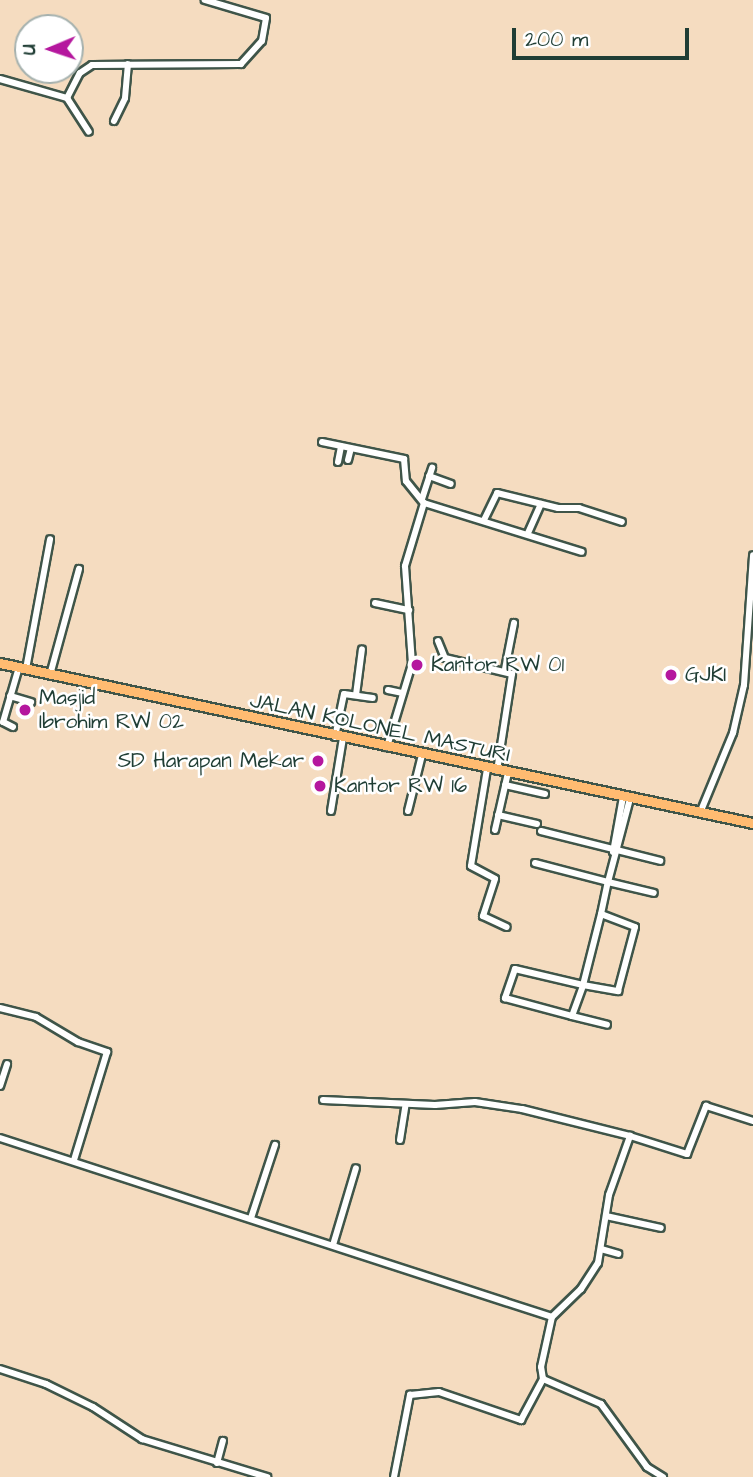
<!DOCTYPE html>
<html>
<head>
<meta charset="utf-8">
<style>
	body { margin:0 }
	#map { position:relative; width:753px; height:1477px; overflow:hidden; background:#f5dcc0; font-family:"Architects Daughter",sans-serif }
	div>[style] { position:absolute }
	[style*='--x'] { left:calc(var(--x)*1px); top:calc(var(--y)*1px); width:calc(var(--w)*1px); rotate:calc(var(--a)*1deg) }
	.roads { filter:drop-shadow(2px 0 #3f5549) drop-shadow(-2px 0 #3f5549) drop-shadow(0 2px #3f5549) drop-shadow(0 -2px #3f5549) }
	.street>* { height:6px; margin:-3px; padding:0 3px; transform-origin:3px; border-radius:3px; background:#fff }
	.primary>* { height:9px; margin:-4.5px; padding:0 4.5px; transform-origin:4.5px; border-radius:4.5px; background:#ffbb71 }
	.dots>* { width:19px; height:19px; translate:-50% -50%; box-sizing:border-box; border:4px solid #fff; border-radius:50% }
	span { translate:-50% -50%; white-space:nowrap; text-align:center; line-height:1.15; -webkit-text-stroke:5px #fff; paint-order:stroke }
	.poi-label { font-size:21px; color:#1f3d34 }
	.left { translate:0 -50%; text-align:left }
	.right { translate:-100% -50%; text-align:right }
	.street-label { font-size:21px; color:#1f3d34 }
	.north { position:absolute; left:14px; top:14px; width:70px; height:70px; box-sizing:border-box; background:#fff; border:2px solid #a5b1ae; border-radius:50%; rotate:268deg; font-size:19px; font-weight:700; line-height:28px; text-align:center; color:#1f3d34 }
	.north::after { content:''; display:block; margin:auto; width:24px; height:32px; background:#b5179e; clip-path:polygon(50% 0,100% 100%,50% 72%,0 100%) }
	.scale { position:absolute; left:512px; top:28px; width:177px; height:32px; box-sizing:border-box; border:4px solid #1f3d34; border-top:0; padding-left:9px; font-size:21px; line-height:24px; white-space:nowrap; color:#1f3d34; -webkit-text-stroke:5px #fff; paint-order:stroke }
</style>
</head>
<body>
<div id="map">
	<div class="roads">
		<div class="street">
			<i style="--x:0;--y:79;--w:70;--a:15.8"></i>
			<i style="--x:67;--y:98;--w:28;--a:-63"></i>
			<i style="--x:80;--y:73;--w:14;--a:-34"></i>
			<i style="--x:92;--y:65;--w:149;--a:-0.4"></i>
			<i style="--x:241;--y:64;--w:31;--a:-48"></i>
			<i style="--x:262;--y:41;--w:23;--a:-80"></i>
			<i style="--x:266;--y:18;--w:64;--a:-163.6"></i>
			<i style="--x:67;--y:98;--w:40;--a:57.1"></i>
			<i style="--x:114;--y:121;--w:25;--a:-64"></i>
			<i style="--x:125;--y:98;--w:34;--a:-85"></i>
			<i style="--x:322;--y:442;--w:84;--a:11.7"></i>
			<i style="--x:404;--y:459;--w:22;--a:85"></i>
			<i style="--x:406;--y:481;--w:28;--a:51"></i>
			<i style="--x:424;--y:503;--w:66;--a:106.8"></i>
			<i style="--x:405;--y:566;--w:98;--a:85.9"></i>
			<i style="--x:412;--y:664;--w:87;--a:106.8"></i>
			<i style="--x:348;--y:460;--w:12;--a:-76"></i>
			<i style="--x:338;--y:462;--w:16;--a:-79"></i>
			<i style="--x:429;--y:476;--w:23;--a:20"></i>
			<i style="--x:422;--y:499;--w:33;--a:-72"></i>
			<i style="--x:424;--y:503;--w:165;--a:17.2"></i>
			<i style="--x:484;--y:520;--w:30;--a:-64"></i>
			<i style="--x:497;--y:493;--w:63;--a:13.8"></i>
			<i style="--x:558;--y:508;--w:21;--a:0"></i>
			<i style="--x:579;--y:508;--w:45;--a:18"></i>
			<i style="--x:528;--y:533;--w:32;--a:-66"></i>
			<i style="--x:375;--y:603;--w:35;--a:12"></i>
			<i style="--x:438;--y:641;--w:18;--a:68"></i>
			<i style="--x:445;--y:658;--w:69;--a:13.4"></i>
			<i style="--x:512;--y:674;--w:98;--a:98.8"></i>
			<i style="--x:26;--y:669;--w:132;--a:-79.5"></i>
			<i style="--x:505;--y:669;--w:47;--a:-78.9"></i>
			<i style="--x:50;--y:675;--w:110;--a:-74.7"></i>
			<i style="--x:388;--y:690;--w:14;--a:12"></i>
			<i style="--x:356;--y:695;--w:46;--a:-82.6"></i>
			<i style="--x:10;--y:696;--w:22;--a:16"></i>
			<i style="--x:13;--y:727;--w:11;--a:-153"></i>
			<i style="--x:3;--y:722;--w:57;--a:-73.8"></i>
			<i style="--x:335;--y:737;--w:44;--a:-78.2"></i>
			<i style="--x:344;--y:694;--w:29;--a:8"></i>
			<i style="--x:487;--y:769;--w:98;--a:99.4"></i>
			<i style="--x:471;--y:866;--w:27;--a:28"></i>
			<i style="--x:495;--y:879;--w:39;--a:108"></i>
			<i style="--x:483;--y:916;--w:26;--a:25"></i>
			<i style="--x:505;--y:785;--w:41;--a:12.7"></i>
			<i style="--x:331;--y:811;--w:74;--a:-80.7"></i>
			<i style="--x:408;--y:811;--w:58;--a:-76"></i>
			<i style="--x:700;--y:813;--w:87;--a:-67.6"></i>
			<i style="--x:733;--y:733;--w:49;--a:-77.1"></i>
			<i style="--x:744;--y:685;--w:130;--a:-86"></i>
			<i style="--x:498;--y:815;--w:40;--a:13"></i>
			<i style="--x:495;--y:830;--w:58;--a:-77.2"></i>
			<i style="--x:541;--y:831;--w:123;--a:14.1"></i>
			<i style="--x:613;--y:852;--w:56;--a:-79.7"></i>
			<i style="--x:535;--y:863;--w:75;--a:14.6"></i>
			<i style="--x:608;--y:882;--w:86;--a:-75.2"></i>
			<i style="--x:601;--y:914;--w:73;--a:104.2"></i>
			<i style="--x:583;--y:985;--w:70;--a:-166.8"></i>
			<i style="--x:515;--y:969;--w:31;--a:109"></i>
			<i style="--x:505;--y:998;--w:69;--a:15"></i>
			<i style="--x:572;--y:1016;--w:33;--a:-70"></i>
			<i style="--x:583;--y:985;--w:36;--a:10"></i>
			<i style="--x:618;--y:991;--w:66;--a:-75.1"></i>
			<i style="--x:635;--y:927;--w:36;--a:-159"></i>
			<i style="--x:601;--y:914;--w:33;--a:-78"></i>
			<i style="--x:608;--y:882;--w:47;--a:13.4"></i>
			<i style="--x:0;--y:1008;--w:37;--a:14"></i>
			<i style="--x:36;--y:1017;--w:49;--a:30.8"></i>
			<i style="--x:78;--y:1042;--w:31;--a:19"></i>
			<i style="--x:107;--y:1052;--w:113;--a:107"></i>
			<i style="--x:572;--y:1016;--w:36;--a:14"></i>
			<i style="--x:0;--y:1086;--w:23;--a:-72"></i>
			<i style="--x:323;--y:1100;--w:112;--a:2.6"></i>
			<i style="--x:435;--y:1105;--w:40;--a:-4.3"></i>
			<i style="--x:475;--y:1102;--w:48;--a:8.5"></i>
			<i style="--x:522;--y:1109;--w:111;--a:14"></i>
			<i style="--x:0;--y:1138;--w:580;--a:17.97"></i>
			<i style="--x:400;--y:1140;--w:36;--a:-81"></i>
			<i style="--x:606;--y:1216;--w:56;--a:12.3"></i>
			<i style="--x:251;--y:1218;--w:77;--a:-71.8"></i>
			<i style="--x:333;--y:1245;--w:80;--a:-73.4"></i>
			<i style="--x:601;--y:1249;--w:18;--a:16"></i>
			<i style="--x:0;--y:1369;--w:48;--a:18.1"></i>
			<i style="--x:46;--y:1384;--w:52;--a:26.1"></i>
			<i style="--x:93;--y:1407;--w:59;--a:33.1"></i>
			<i style="--x:142;--y:1439;--w:131;--a:16.9"></i>
			<i style="--x:217;--y:1463;--w:23;--a:-75"></i>
			<i style="--x:394;--y:1477;--w:84;--a:-79"></i>
			<i style="--x:410;--y:1395;--w:29;--a:-6"></i>
			<i style="--x:439;--y:1392;--w:87;--a:18.9"></i>
			<i style="--x:521;--y:1420;--w:47;--a:-61.8"></i>
			<i style="--x:663;--y:1477;--w:19;--a:-148"></i>
			<i style="--x:647;--y:1467;--w:78;--a:-126.1"></i>
			<i style="--x:601;--y:1404;--w:63;--a:-156.7"></i>
			<i style="--x:543;--y:1379;--w:12;--a:-99"></i>
			<i style="--x:541;--y:1367;--w:51;--a:-77.6"></i>
			<i style="--x:552;--y:1317;--w:40;--a:-44"></i>
			<i style="--x:581;--y:1289;--w:31;--a:-57"></i>
			<i style="--x:598;--y:1263;--w:69;--a:-80.8"></i>
			<i style="--x:609;--y:1195;--w:63;--a:-70.4"></i>
			<i style="--x:630;--y:1136;--w:60;--a:17.5"></i>
			<i style="--x:687;--y:1154;--w:52;--a:-68.4"></i>
			<i style="--x:706;--y:1106;--w:49;--a:17.7"></i>
		</div>
		<div class="primary">
			<i style="--x:0;--y:663;--w:770;--a:12"></i>
		</div>
	</div>
	<div class="dots">
		<i style="left:417px;top:665px;background:#b5179e"></i>
		<i style="left:671px;top:675px;background:#b5179e"></i>
		<i style="left:25px;top:710px;background:#b5179e"></i>
		<i style="left:318px;top:761px;background:#b5179e"></i>
		<i style="left:320px;top:786px;background:#b5179e"></i>
	</div>
	<div class="poi-label">
		<span class="left" style="left:431px;top:665px">Kantor RW 01</span>
		<span class="left" style="left:685px;top:675px">GJKI</span>
		<span class="left" style="left:39px;top:710px">Masjid<br>Ibrohim RW 02</span>
		<span class="right" style="left:304px;top:761px">SD Harapan Mekar</span>
		<span class="left" style="left:334px;top:786px">Kantor RW 16</span>
	</div>
	<div class="street-label">
		<span style="left:380px;top:728px;rotate:12deg">JALAN KOLONEL MASTURI</span>
	</div>
	<div class="north">U</div>
	<div class="scale">200 m</div>
</div>
</body>
</html>
